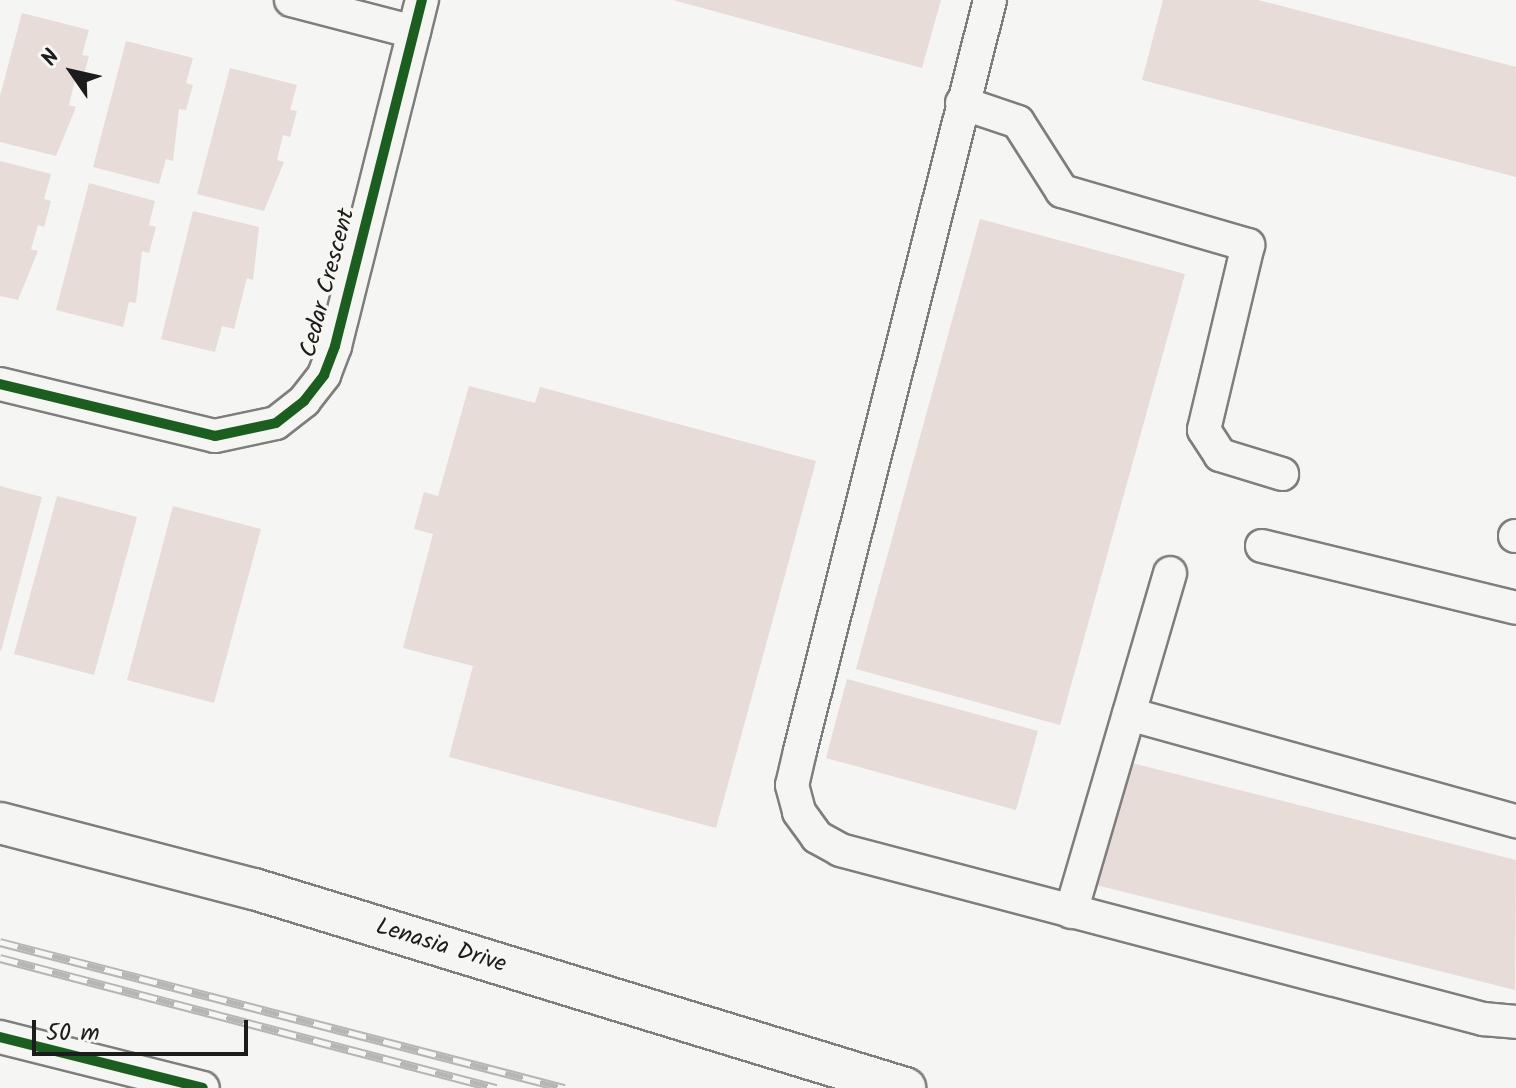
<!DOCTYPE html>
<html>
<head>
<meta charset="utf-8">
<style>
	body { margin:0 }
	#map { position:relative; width:1516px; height:1088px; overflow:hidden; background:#f5f5f3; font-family:Kalam,sans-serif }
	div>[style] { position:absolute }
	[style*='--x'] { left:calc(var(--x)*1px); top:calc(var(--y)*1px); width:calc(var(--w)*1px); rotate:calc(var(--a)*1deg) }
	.building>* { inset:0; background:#e7dcd8 }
	.roads { filter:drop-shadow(2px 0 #7e7e7d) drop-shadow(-2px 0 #7e7e7d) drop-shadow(0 2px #7e7e7d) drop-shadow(0 -2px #7e7e7d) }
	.minor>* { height:32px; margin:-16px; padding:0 16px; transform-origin:16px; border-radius:16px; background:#f5f5f3 }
	.major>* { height:40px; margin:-20px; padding:0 20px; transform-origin:20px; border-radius:20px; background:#f5f5f3 }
	.rail>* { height:9px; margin-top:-4.5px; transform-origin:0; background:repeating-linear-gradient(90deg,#f6f6f2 0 18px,#b6b6b5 0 36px); box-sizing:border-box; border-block:2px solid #b6b6b5 }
	.cycleway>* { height:10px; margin:-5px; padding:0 5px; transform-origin:5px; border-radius:5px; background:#1b5e20 }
	span { translate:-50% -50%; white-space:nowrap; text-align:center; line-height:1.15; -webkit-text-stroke:7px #f6f6f2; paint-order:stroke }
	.street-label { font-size:24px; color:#1c1c1c }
	.north { position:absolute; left:32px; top:32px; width:80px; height:80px; -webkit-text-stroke:6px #f6f6f2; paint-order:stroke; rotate:304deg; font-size:22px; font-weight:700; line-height:32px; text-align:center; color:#1c1c1c }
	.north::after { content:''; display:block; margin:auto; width:28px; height:36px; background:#1c1c1c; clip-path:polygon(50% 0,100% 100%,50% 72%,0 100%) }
	.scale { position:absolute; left:32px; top:1020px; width:216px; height:36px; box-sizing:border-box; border:4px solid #1c1c1c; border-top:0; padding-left:10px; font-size:24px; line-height:28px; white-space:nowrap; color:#1c1c1c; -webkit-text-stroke:6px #f6f6f2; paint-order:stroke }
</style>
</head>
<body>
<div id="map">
	<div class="building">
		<i style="clip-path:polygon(673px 0,941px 0,922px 68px)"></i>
		<i style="clip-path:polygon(1163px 0,1258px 0,1516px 67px,1516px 177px,1142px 80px)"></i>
		<i style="clip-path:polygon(22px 13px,89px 30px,82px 55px,89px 56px,82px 82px,75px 80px,69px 105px,76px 107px,56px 156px,0 142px,0 96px)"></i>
		<i style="clip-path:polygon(126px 41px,193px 58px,186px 83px,193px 85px,186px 110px,179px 109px,173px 161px,166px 159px,159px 184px,93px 167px)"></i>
		<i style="clip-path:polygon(230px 68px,297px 85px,290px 110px,297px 111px,290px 137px,283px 135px,277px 160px,284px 162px,264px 211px,197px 194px)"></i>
		<i style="clip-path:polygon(0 161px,51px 174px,44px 199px,51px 201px,44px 227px,38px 225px,31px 249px,38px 251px,18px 300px,0 296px)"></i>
		<i style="clip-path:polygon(89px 183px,155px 201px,149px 225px,156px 227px,149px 253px,142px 251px,136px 303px,129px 302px,123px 327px,56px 310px)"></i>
		<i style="clip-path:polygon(193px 211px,259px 227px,253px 280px,247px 278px,234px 329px,222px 326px,215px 352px,161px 339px)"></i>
		<i style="clip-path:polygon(980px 219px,1185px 274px,1060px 725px,856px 669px)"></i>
		<i style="clip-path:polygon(469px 386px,535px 403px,540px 387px,816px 461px,716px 828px,449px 757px,473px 666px,403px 648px,433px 534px,414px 529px,424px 492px,438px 496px)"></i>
		<i style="clip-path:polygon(0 486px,42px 497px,1px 651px,0 651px)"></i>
		<i style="clip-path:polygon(57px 496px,137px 517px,94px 675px,14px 654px)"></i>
		<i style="clip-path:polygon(173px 506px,261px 529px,214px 703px,127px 680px)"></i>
		<i style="clip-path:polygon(847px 679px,1038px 731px,1016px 810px,826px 758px)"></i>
		<i style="clip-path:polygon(1128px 762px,1516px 860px,1515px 990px,1096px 885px)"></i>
	</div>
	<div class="roads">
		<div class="minor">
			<i style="--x:291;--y:0;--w:127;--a:14.6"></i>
			<i style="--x:990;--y:0;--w:775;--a:104.2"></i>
			<i style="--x:800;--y:751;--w:35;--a:103"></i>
			<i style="--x:792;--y:785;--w:28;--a:75"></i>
			<i style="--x:799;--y:812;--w:31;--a:54"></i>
			<i style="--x:817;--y:837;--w:26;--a:29"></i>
			<i style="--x:840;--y:850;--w:665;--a:14.73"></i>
			<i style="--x:1483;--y:1019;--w:33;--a:5"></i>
			<i style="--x:962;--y:103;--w:59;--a:18.7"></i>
			<i style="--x:1018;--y:122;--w:82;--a:57.5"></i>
			<i style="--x:1062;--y:191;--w:194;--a:16.2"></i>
			<i style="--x:1248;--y:245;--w:190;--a:103.4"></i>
			<i style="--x:1204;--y:430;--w:30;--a:57"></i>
			<i style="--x:1220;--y:455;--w:65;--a:17"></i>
			<i style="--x:0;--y:384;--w:221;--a:13.6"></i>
			<i style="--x:215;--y:436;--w:62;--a:-12"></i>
			<i style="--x:276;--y:423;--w:36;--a:-38"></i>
			<i style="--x:304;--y:401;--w:33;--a:-52"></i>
			<i style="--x:324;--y:375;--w:31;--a:-69"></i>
			<i style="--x:335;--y:346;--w:357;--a:-75.9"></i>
			<i style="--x:1515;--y:536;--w:1;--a:0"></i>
			<i style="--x:1262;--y:546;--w:261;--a:13.7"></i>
			<i style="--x:1129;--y:714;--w:402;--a:15.5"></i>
			<i style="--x:1071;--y:912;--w:353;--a:-73.7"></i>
			<i style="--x:0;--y:1037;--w:209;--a:14.1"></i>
		</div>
		<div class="major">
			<i style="--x:0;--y:823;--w:262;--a:14.6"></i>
			<i style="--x:254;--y:889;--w:681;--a:17"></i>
		</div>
	</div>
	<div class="rail">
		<i style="--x:0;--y:942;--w:583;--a:14.51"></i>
		<i style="--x:0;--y:958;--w:513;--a:14.69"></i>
	</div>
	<div class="cycleway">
		<i style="--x:0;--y:384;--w:221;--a:13.6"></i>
		<i style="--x:215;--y:436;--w:62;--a:-12"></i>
		<i style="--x:276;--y:423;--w:36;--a:-38"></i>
		<i style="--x:304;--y:401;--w:33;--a:-52"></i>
		<i style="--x:324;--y:375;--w:31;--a:-69"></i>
		<i style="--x:335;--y:346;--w:357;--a:-75.9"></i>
		<i style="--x:0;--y:1037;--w:209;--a:14.1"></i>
	</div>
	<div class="street-label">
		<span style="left:328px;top:283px;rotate:-75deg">Cedar Crescent</span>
		<span style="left:441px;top:946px;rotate:17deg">Lenasia Drive</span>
	</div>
	<div class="north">N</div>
	<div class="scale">50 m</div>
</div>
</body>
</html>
